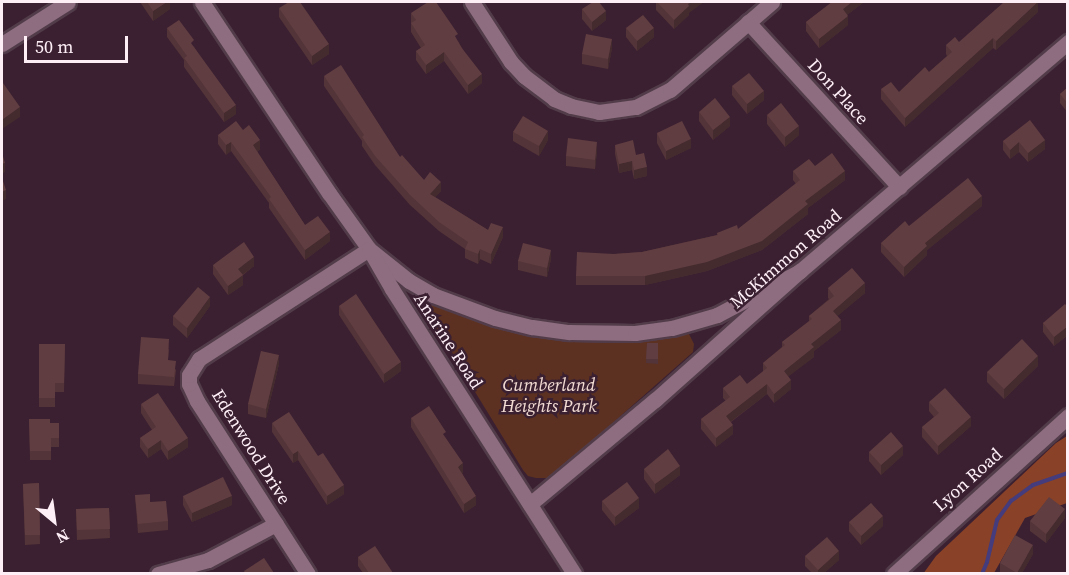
<!DOCTYPE html>
<html>
<head>
<meta charset="utf-8">
<style>
	body { margin:0 }
	#map { position:relative; width:1069px; height:575px; overflow:hidden; background:#3b2031; font-family:"Source Serif 4",serif }
	div>[style] { position:absolute }
	[style*='--x'] { left:calc(var(--x)*1px); top:calc(var(--y)*1px); width:calc(var(--w)*1px); rotate:calc(var(--a)*1deg) }
	.green>* { inset:0; background:#5c3121 }
	.forest>* { inset:0; background:#894227 }
	.stream>* { height:4px; margin:-2px; padding:0 2px; transform-origin:2px; border-radius:2px; background:#443c7c }
	.roads { filter:drop-shadow(2px 0 #523c4a) drop-shadow(-2px 0 #523c4a) drop-shadow(0 2px #523c4a) drop-shadow(0 -2px #523c4a) }
	.minor>* { height:15px; margin:-7.5px; padding:0 7.5px; transform-origin:7.5px; border-radius:7.5px; background:#8d6d7f }
	.wall>* { inset:0; background:#533438 }
	.shaded-wall>* { inset:0; background:#432b2e }
	.building>* { inset:0; background:#603d41 }
	span { translate:-50% -50%; white-space:nowrap; text-align:center; line-height:1.15; -webkit-text-stroke:5px #3b2031; paint-order:stroke }
	.street-label { font-size:18px; color:#feeff7 }
	.park-label { font-size:18px; color:#f1dbd3; font-style:italic }
	.frame { position:absolute; inset:0; border:3px solid #feeff7; pointer-events:none }
	.north { position:absolute; left:24px; top:491px; width:60px; height:60px; -webkit-text-stroke:4px #3b2031; paint-order:stroke; rotate:151deg; font-size:16px; font-weight:700; line-height:24px; text-align:center; color:#feeff7 }
	.north::after { content:''; display:block; margin:auto; width:21px; height:27px; background:#feeff7; clip-path:polygon(50% 0,100% 100%,50% 72%,0 100%) }
	.scale { position:absolute; left:24px; top:36px; width:104px; height:27px; box-sizing:border-box; border:3px solid #feeff7; border-top:0; padding-left:8px; font-size:18px; line-height:21px; white-space:nowrap; color:#feeff7; -webkit-text-stroke:4px #3b2031; paint-order:stroke }
</style>
</head>
<body>
<div id="map">
	<div class="green">
		<i style="clip-path:polygon(436px 303px,507px 325px,688px 332px,694px 344px,693px 352px,556px 473px,548px 478px,536px 478px,528px 476px,523px 470px,429px 317px,429px 306px)"></i>
	</div>
	<div class="forest">
		<i style="clip-path:polygon(1067px 436px,1067px 503px,1025px 518px,994px 573px,923px 574px,936px 556px,1056px 443px)"></i>
	</div>
	<div class="stream">
		<i style="--x:982;--y:574;--w:13;--a:-67"></i>
		<i style="--x:987;--y:562;--w:43;--a:-76.6"></i>
		<i style="--x:997;--y:520;--w:24;--a:-54"></i>
		<i style="--x:1011;--y:501;--w:27;--a:-36"></i>
		<i style="--x:1033;--y:485;--w:37;--a:-19"></i>
	</div>
	<div class="roads">
		<div class="minor">
			<i style="--x:202;--y:2;--w:229;--a:56.4"></i>
			<i style="--x:329;--y:193;--w:69;--a:54.5"></i>
			<i style="--x:369;--y:249;--w:51;--a:38.7"></i>
			<i style="--x:409;--y:281;--w:28;--a:30"></i>
			<i style="--x:433;--y:295;--w:66;--a:20.4"></i>
			<i style="--x:495;--y:318;--w:38;--a:14"></i>
			<i style="--x:532;--y:327;--w:37;--a:8"></i>
			<i style="--x:569;--y:332;--w:66;--a:0.9"></i>
			<i style="--x:635;--y:333;--w:37;--a:-8"></i>
			<i style="--x:672;--y:328;--w:47;--a:-16.1"></i>
			<i style="--x:717;--y:315;--w:94;--a:-27.9"></i>
			<i style="--x:472;--y:2;--w:72;--a:57"></i>
			<i style="--x:511;--y:62;--w:19;--a:47"></i>
			<i style="--x:524;--y:76;--w:38;--a:37"></i>
			<i style="--x:554;--y:99;--w:18;--a:22"></i>
			<i style="--x:571;--y:106;--w:29;--a:12"></i>
			<i style="--x:599;--y:112;--w:37;--a:-8"></i>
			<i style="--x:636;--y:107;--w:38;--a:-27"></i>
			<i style="--x:670;--y:90;--w:135;--a:-40.8"></i>
			<i style="--x:748;--y:22;--w:224;--a:47.5"></i>
			<i style="--x:2;--y:44;--w:78;--a:-32.5"></i>
			<i style="--x:530;--y:504;--w:163;--a:-39.8"></i>
			<i style="--x:655;--y:400;--w:194;--a:-41.7"></i>
			<i style="--x:800;--y:271;--w:353;--a:-40.5"></i>
			<i style="--x:158;--y:574;--w:52;--a:-15.6"></i>
			<i style="--x:208;--y:560;--w:77;--a:-27.9"></i>
			<i style="--x:308;--y:574;--w:206;--a:-122.7"></i>
			<i style="--x:197;--y:401;--w:19;--a:-115"></i>
			<i style="--x:189;--y:384;--w:9;--a:-90"></i>
			<i style="--x:189;--y:375;--w:19;--a:-58"></i>
			<i style="--x:199;--y:359;--w:202;--a:-32.9"></i>
			<i style="--x:369;--y:249;--w:46;--a:60.1"></i>
			<i style="--x:392;--y:289;--w:338;--a:57.4"></i>
			<i style="--x:894;--y:574;--w:235;--a:-42.2"></i>
		</div>
	</div>
	<div class="wall">
		<i style="clip-path:polygon(140px 2px,170px 2px,170px 9px,153px 21px)"></i>
		<i style="clip-path:polygon(656px 2px,689px 13px,689px 15px,674px 29px,656px 10px)"></i>
		<i style="clip-path:polygon(832px 2px,864px 2px,847px 15px,848px 25px,819px 48px,806px 31px,806px 22px)"></i>
		<i style="clip-path:polygon(279px 8px,329px 54px,312px 65px,279px 17px)"></i>
		<i style="clip-path:polygon(582px 9px,606px 20px,592px 31px,582px 19px)"></i>
		<i style="clip-path:polygon(1038px 12px,996px 50px,993px 48px,905px 127px,881px 99px,881px 89px,899px 92px,929px 72px,947px 56px,946px 54px,946px 45px,959px 42px)"></i>
		<i style="clip-path:polygon(411px 13px,458px 41px,482px 83px,468px 94px,444px 61px,426px 74px,416px 60px,416px 51px,421px 48px,411px 32px)"></i>
		<i style="clip-path:polygon(167px 28px,194px 47px,236px 114px,224px 122px,184px 67px,184px 60px,167px 37px)"></i>
		<i style="clip-path:polygon(626px 28px,654px 37px,637px 51px,626px 37px)"></i>
		<i style="clip-path:polygon(612px 48px,608px 69px,582px 64px,582px 54px)"></i>
		<i style="clip-path:polygon(324px 76px,400px 157px,424px 180px,441px 191px,435px 197px,488px 230px,503px 237px,491px 264px,480px 259px,478px 264px,465px 258px,465px 249px,439px 231px,410px 205px,375px 165px,362px 146px,362px 141px,324px 86px)"></i>
		<i style="clip-path:polygon(732px 86px,764px 100px,747px 114px,732px 95px)"></i>
		<i style="clip-path:polygon(1068px 87px,1068px 113px,1060px 103px,1060px 94px)"></i>
		<i style="clip-path:polygon(699px 112px,730px 126px,713px 140px,699px 121px)"></i>
		<i style="clip-path:polygon(767px 115px,799px 135px,785px 147px,767px 124px)"></i>
		<i style="clip-path:polygon(243px 130px,260px 149px,257px 152px,305px 225px,330px 241px,305px 260px,269px 208px,269px 203px,231px 151px,226px 155px,218px 144px,218px 135px)"></i>
		<i style="clip-path:polygon(513px 132px,548px 140px,539px 156px,513px 141px)"></i>
		<i style="clip-path:polygon(657px 133px,691px 148px,666px 160px,657px 143px)"></i>
		<i style="clip-path:polygon(1045px 140px,1045px 149px,1028px 162px,1019px 152px,1010px 159px,1003px 150px,1003px 141px)"></i>
		<i style="clip-path:polygon(615px 145px,647px 176px,634px 179px,632px 170px,619px 173px,615px 154px)"></i>
		<i style="clip-path:polygon(597px 151px,595px 169px,566px 166px,566px 156px)"></i>
		<i style="clip-path:polygon(815px 166px,845px 180px,808px 208px,808px 214px,762px 250px,707px 271px,645px 285px,576px 285px,576px 276px,614px 254px,642px 252px,717px 235px,717px 233px,738px 229px,796px 184px,793px 180px,793px 171px)"></i>
		<i style="clip-path:polygon(982px 206px,927px 250px,927px 255px,904px 277px,881px 252px,881px 243px,909px 226px)"></i>
		<i style="clip-path:polygon(551px 259px,547px 277px,518px 270px,518px 261px)"></i>
		<i style="clip-path:polygon(213px 265px,254px 266px,243px 275px,243px 285px,228px 295px,213px 274px)"></i>
		<i style="clip-path:polygon(828px 288px,865px 293px,837px 316px,841px 330px,814px 351px,814px 357px,788px 376px,791px 389px,774px 403px,767px 394px,731px 422px,733px 434px,716px 447px,701px 429px,701px 419px,726px 401px,723px 398px,723px 388px,747px 384px,763px 372px,763px 363px,782px 347px,782px 342px,809px 321px,809px 316px,829px 299px,828px 298px)"></i>
		<i style="clip-path:polygon(210px 306px,187px 338px,173px 325px,173px 316px)"></i>
		<i style="clip-path:polygon(339px 306px,401px 371px,384px 383px,339px 315px)"></i>
		<i style="clip-path:polygon(1068px 307px,1068px 335px,1054px 346px,1043px 332px,1043px 323px)"></i>
		<i style="clip-path:polygon(647px 343px,658px 343px,658px 364px,646px 363px)"></i>
		<i style="clip-path:polygon(39px 344px,65px 344px,64px 392px,55px 392px,55px 407px,39px 407px)"></i>
		<i style="clip-path:polygon(169px 349px,168px 360px,176px 370px,174px 386px,138px 384px,138px 374px)"></i>
		<i style="clip-path:polygon(279px 364px,266px 418px,248px 414px,248px 404px)"></i>
		<i style="clip-path:polygon(1038px 366px,1004px 399px,987px 382px,987px 372px)"></i>
		<i style="clip-path:polygon(929px 402px,971px 426px,938px 455px,922px 437px,922px 427px,934px 417px,929px 411px)"></i>
		<i style="clip-path:polygon(141px 404px,188px 447px,168px 460px,161px 449px,148px 458px,140px 447px,140px 438px,152px 430px,141px 413px)"></i>
		<i style="clip-path:polygon(411px 418px,446px 439px,463px 473px,462px 473px,476px 505px,464px 513px,411px 427px)"></i>
		<i style="clip-path:polygon(29px 419px,50px 423px,59px 423px,59px 447px,51px 447px,51px 460px,30px 460px)"></i>
		<i style="clip-path:polygon(272px 423px,318px 456px,344px 494px,327px 505px,298px 460px,293px 463px,272px 432px)"></i>
		<i style="clip-path:polygon(869px 452px,903px 455px,881px 475px,869px 461px)"></i>
		<i style="clip-path:polygon(644px 469px,680px 475px,655px 494px,644px 479px)"></i>
		<i style="clip-path:polygon(39px 483px,40px 544px,25px 545px,23px 484px)"></i>
		<i style="clip-path:polygon(135px 495px,150px 502px,168px 521px,168px 530px,138px 533px)"></i>
		<i style="clip-path:polygon(183px 496px,232px 505px,192px 522px,183px 505px)"></i>
		<i style="clip-path:polygon(602px 501px,639px 508px,615px 526px,602px 510px)"></i>
		<i style="clip-path:polygon(109px 508px,110px 538px,77px 540px,76px 509px)"></i>
		<i style="clip-path:polygon(1065px 518px,1046px 543px,1030px 531px,1030px 521px)"></i>
		<i style="clip-path:polygon(849px 522px,883px 526px,861px 545px,849px 531px)"></i>
		<i style="clip-path:polygon(1033px 554px,1022px 573px,1003px 573px,1000px 572px,1000px 563px)"></i>
		<i style="clip-path:polygon(805px 556px,839px 560px,824px 573px,812px 573px,805px 566px)"></i>
		<i style="clip-path:polygon(358px 557px,393px 573px,363px 573px,358px 566px)"></i>
	</div>
	<div class="shaded-wall">
		<i style="clip-path:polygon(167px 2px,170px 2px,170px 9px,153px 21px,153px 11px)"></i>
		<i style="clip-path:polygon(692px 2px,704px 2px,689px 13px,689px 15px,674px 29px,674px 20px,688px 4px)"></i>
		<i style="clip-path:polygon(852px 2px,864px 2px,843px 18px,843px 9px)"></i>
		<i style="clip-path:polygon(1038px 2px,1038px 12px,996px 50px,996px 41px)"></i>
		<i style="clip-path:polygon(606px 11px,606px 20px,592px 31px,592px 22px)"></i>
		<i style="clip-path:polygon(848px 16px,848px 25px,819px 48px,819px 39px)"></i>
		<i style="clip-path:polygon(654px 28px,654px 37px,637px 51px,637px 41px)"></i>
		<i style="clip-path:polygon(993px 38px,993px 48px,905px 127px,905px 118px)"></i>
		<i style="clip-path:polygon(612px 39px,612px 48px,608px 69px,608px 59px)"></i>
		<i style="clip-path:polygon(329px 44px,329px 54px,312px 65px,312px 56px)"></i>
		<i style="clip-path:polygon(444px 52px,444px 61px,426px 74px,426px 65px)"></i>
		<i style="clip-path:polygon(482px 74px,482px 83px,468px 94px,468px 85px)"></i>
		<i style="clip-path:polygon(764px 91px,764px 100px,747px 114px,747px 104px)"></i>
		<i style="clip-path:polygon(236px 105px,236px 114px,224px 122px,224px 113px)"></i>
		<i style="clip-path:polygon(20px 107px,20px 117px,2px 129px,2px 120px)"></i>
		<i style="clip-path:polygon(730px 117px,730px 126px,713px 140px,713px 130px)"></i>
		<i style="clip-path:polygon(799px 126px,799px 135px,785px 147px,785px 137px)"></i>
		<i style="clip-path:polygon(548px 131px,548px 140px,539px 156px,539px 146px)"></i>
		<i style="clip-path:polygon(691px 139px,691px 148px,666px 160px,666px 151px)"></i>
		<i style="clip-path:polygon(260px 140px,260px 149px,253px 155px,253px 145px)"></i>
		<i style="clip-path:polygon(1045px 140px,1045px 149px,1028px 162px,1028px 153px)"></i>
		<i style="clip-path:polygon(231px 142px,231px 151px,226px 155px,226px 145px)"></i>
		<i style="clip-path:polygon(597px 142px,597px 151px,595px 169px,595px 160px)"></i>
		<i style="clip-path:polygon(1019px 142px,1019px 152px,1010px 159px,1010px 150px)"></i>
		<i style="clip-path:polygon(632px 161px,632px 170px,619px 173px,619px 164px)"></i>
		<i style="clip-path:polygon(5px 163px,5px 172px,2px 174px,2px 164px)"></i>
		<i style="clip-path:polygon(647px 167px,647px 176px,634px 179px,634px 170px)"></i>
		<i style="clip-path:polygon(845px 171px,845px 180px,808px 208px,808px 214px,762px 250px,707px 271px,645px 285px,645px 276px,805px 201px)"></i>
		<i style="clip-path:polygon(441px 182px,441px 191px,430px 203px,430px 194px)"></i>
		<i style="clip-path:polygon(6px 190px,6px 199px,2px 201px,2px 192px)"></i>
		<i style="clip-path:polygon(982px 196px,982px 206px,927px 250px,927px 255px,904px 277px,904px 267px,925px 243px)"></i>
		<i style="clip-path:polygon(503px 227px,503px 237px,491px 264px,491px 254px)"></i>
		<i style="clip-path:polygon(330px 232px,330px 241px,305px 260px,305px 250px)"></i>
		<i style="clip-path:polygon(480px 249px,480px 259px,478px 264px,478px 254px)"></i>
		<i style="clip-path:polygon(551px 250px,551px 259px,547px 277px,547px 268px)"></i>
		<i style="clip-path:polygon(254px 257px,254px 266px,238px 278px,238px 269px)"></i>
		<i style="clip-path:polygon(243px 275px,243px 285px,228px 295px,228px 286px)"></i>
		<i style="clip-path:polygon(865px 283px,865px 293px,833px 320px,833px 311px)"></i>
		<i style="clip-path:polygon(210px 297px,210px 306px,187px 338px,187px 328px)"></i>
		<i style="clip-path:polygon(841px 320px,841px 330px,814px 351px,814px 357px,784px 380px,784px 371px,811px 344px)"></i>
		<i style="clip-path:polygon(1068px 326px,1068px 335px,1054px 346px,1054px 337px)"></i>
		<i style="clip-path:polygon(279px 355px,279px 364px,266px 418px,266px 409px)"></i>
		<i style="clip-path:polygon(1038px 356px,1038px 366px,1004px 399px,1004px 389px)"></i>
		<i style="clip-path:polygon(401px 362px,401px 371px,384px 383px,384px 374px)"></i>
		<i style="clip-path:polygon(791px 380px,791px 389px,774px 403px,774px 394px)"></i>
		<i style="clip-path:polygon(767px 384px,767px 394px,726px 425px,726px 416px)"></i>
		<i style="clip-path:polygon(971px 417px,971px 426px,938px 455px,938px 446px)"></i>
		<i style="clip-path:polygon(733px 425px,733px 434px,716px 447px,716px 438px)"></i>
		<i style="clip-path:polygon(188px 438px,188px 447px,168px 460px,168px 451px)"></i>
		<i style="clip-path:polygon(161px 440px,161px 449px,148px 458px,148px 449px)"></i>
		<i style="clip-path:polygon(903px 446px,903px 455px,881px 475px,881px 465px)"></i>
		<i style="clip-path:polygon(298px 451px,298px 460px,293px 463px,293px 454px)"></i>
		<i style="clip-path:polygon(463px 463px,463px 473px,458px 476px,458px 467px)"></i>
		<i style="clip-path:polygon(680px 466px,680px 475px,655px 494px,655px 484px)"></i>
		<i style="clip-path:polygon(344px 485px,344px 494px,327px 505px,327px 496px)"></i>
		<i style="clip-path:polygon(232px 496px,232px 505px,192px 522px,192px 513px)"></i>
		<i style="clip-path:polygon(476px 496px,476px 505px,464px 513px,464px 504px)"></i>
		<i style="clip-path:polygon(639px 498px,639px 508px,615px 526px,615px 517px)"></i>
		<i style="clip-path:polygon(1065px 509px,1065px 518px,1046px 543px,1046px 534px)"></i>
		<i style="clip-path:polygon(883px 516px,883px 526px,861px 545px,861px 536px)"></i>
		<i style="clip-path:polygon(1033px 545px,1033px 554px,1022px 573px,1017px 573px)"></i>
		<i style="clip-path:polygon(839px 551px,839px 560px,824px 573px,818px 573px,818px 570px)"></i>
	</div>
	<div class="building">
		<i style="clip-path:polygon(147px 2px,167px 2px,153px 11px)"></i>
		<i style="clip-path:polygon(289px 2px,300px 2px,329px 44px,312px 56px,279px 8px)"></i>
		<i style="clip-path:polygon(428px 2px,436px 2px,458px 34px,455px 36px,461px 47px,482px 74px,468px 85px,444px 52px,426px 65px,416px 51px,425px 45px,411px 23px,416px 20px,411px 13px)"></i>
		<i style="clip-path:polygon(593px 2px,599px 2px,606px 11px,592px 22px,582px 9px)"></i>
		<i style="clip-path:polygon(657px 2px,692px 2px,688px 4px,689px 6px,674px 20px)"></i>
		<i style="clip-path:polygon(832px 2px,852px 2px,843px 9px,848px 16px,819px 39px,806px 22px)"></i>
		<i style="clip-path:polygon(1004px 2px,1038px 2px,996px 41px,993px 38px,905px 118px,881px 89px,891px 82px,899px 92px,925px 67px,929px 72px,952px 52px,946px 45px,955px 37px,959px 42px)"></i>
		<i style="clip-path:polygon(643px 15px,654px 28px,637px 41px,626px 28px)"></i>
		<i style="clip-path:polygon(179px 20px,194px 40px,191px 43px,236px 105px,224px 113px,184px 58px,187px 56px,167px 28px)"></i>
		<i style="clip-path:polygon(586px 34px,612px 39px,608px 59px,582px 54px)"></i>
		<i style="clip-path:polygon(341px 65px,400px 157px,402px 155px,424px 180px,430px 172px,441px 182px,430px 194px,488px 230px,491px 223px,503px 227px,491px 254px,480px 249px,478px 254px,465px 249px,468px 242px,439px 222px,410px 195px,375px 156px,362px 137px,364px 135px,324px 76px)"></i>
		<i style="clip-path:polygon(749px 73px,764px 91px,747px 104px,732px 86px)"></i>
		<i style="clip-path:polygon(3px 83px,20px 107px,2px 120px,2px 84px)"></i>
		<i style="clip-path:polygon(1068px 87px,1068px 104px,1060px 94px)"></i>
		<i style="clip-path:polygon(715px 98px,730px 117px,713px 130px,699px 112px)"></i>
		<i style="clip-path:polygon(781px 103px,799px 126px,785px 137px,767px 115px)"></i>
		<i style="clip-path:polygon(523px 116px,548px 131px,539px 146px,513px 132px)"></i>
		<i style="clip-path:polygon(1030px 120px,1045px 140px,1028px 153px,1019px 142px,1010px 150px,1003px 141px)"></i>
		<i style="clip-path:polygon(236px 121px,243px 130px,249px 125px,260px 140px,253px 145px,305px 225px,318px 216px,330px 232px,305px 250px,269px 199px,271px 197px,231px 142px,226px 145px,218px 135px)"></i>
		<i style="clip-path:polygon(682px 121px,691px 139px,666px 151px,657px 133px)"></i>
		<i style="clip-path:polygon(568px 138px,597px 142px,595px 160px,566px 156px)"></i>
		<i style="clip-path:polygon(633px 140px,636px 155px,644px 153px,647px 167px,634px 170px,632px 161px,619px 164px,615px 145px)"></i>
		<i style="clip-path:polygon(2px 153px,5px 163px,2px 164px)"></i>
		<i style="clip-path:polygon(832px 153px,845px 171px,805px 201px,808px 204px,762px 241px,707px 262px,645px 276px,576px 276px,577px 252px,614px 254px,642px 252px,718px 235px,717px 233px,737px 225px,738px 229px,800px 180px,793px 171px,809px 159px,815px 166px)"></i>
		<i style="clip-path:polygon(2px 178px,6px 190px,2px 192px)"></i>
		<i style="clip-path:polygon(968px 178px,982px 196px,925px 243px,927px 246px,904px 267px,881px 243px,905px 221px,909px 226px)"></i>
		<i style="clip-path:polygon(244px 242px,254px 257px,238px 269px,243px 275px,228px 286px,213px 265px)"></i>
		<i style="clip-path:polygon(523px 243px,551px 250px,547px 268px,518px 261px)"></i>
		<i style="clip-path:polygon(852px 268px,865px 283px,833px 311px,841px 320px,811px 344px,814px 347px,784px 371px,791px 380px,774px 394px,767px 384px,726px 416px,733px 425px,716px 438px,701px 419px,730px 397px,723px 388px,740px 375px,747px 384px,767px 368px,763px 363px,785px 345px,782px 342px,812px 319px,809px 316px,834px 296px,828px 288px)"></i>
		<i style="clip-path:polygon(198px 287px,210px 297px,187px 328px,173px 316px)"></i>
		<i style="clip-path:polygon(356px 294px,401px 362px,384px 374px,339px 306px)"></i>
		<i style="clip-path:polygon(1065px 304px,1068px 307px,1068px 326px,1054px 337px,1043px 323px)"></i>
		<i style="clip-path:polygon(141px 337px,169px 339px,168px 360px,176px 361px,174px 377px,138px 374px)"></i>
		<i style="clip-path:polygon(1022px 339px,1038px 356px,1004px 389px,987px 372px)"></i>
		<i style="clip-path:polygon(647px 343px,658px 343px,658px 359px,646px 359px)"></i>
		<i style="clip-path:polygon(39px 344px,65px 344px,64px 383px,55px 383px,55px 398px,39px 398px)"></i>
		<i style="clip-path:polygon(261px 351px,279px 355px,266px 409px,248px 404px)"></i>
		<i style="clip-path:polygon(945px 388px,971px 417px,938px 446px,922px 427px,939px 413px,929px 402px)"></i>
		<i style="clip-path:polygon(158px 393px,188px 438px,168px 451px,161px 440px,148px 449px,140px 438px,156px 427px,141px 404px)"></i>
		<i style="clip-path:polygon(429px 406px,446px 432px,443px 434px,463px 463px,458px 467px,476px 496px,464px 504px,411px 418px)"></i>
		<i style="clip-path:polygon(289px 412px,318px 456px,323px 453px,344px 485px,327px 496px,298px 451px,293px 454px,272px 423px)"></i>
		<i style="clip-path:polygon(29px 419px,50px 419px,50px 423px,59px 423px,59px 438px,51px 438px,51px 451px,30px 451px)"></i>
		<i style="clip-path:polygon(891px 432px,903px 446px,881px 465px,869px 452px)"></i>
		<i style="clip-path:polygon(668px 449px,680px 466px,655px 484px,644px 469px)"></i>
		<i style="clip-path:polygon(223px 477px,232px 496px,192px 513px,183px 496px)"></i>
		<i style="clip-path:polygon(627px 482px,639px 498px,615px 517px,602px 501px)"></i>
		<i style="clip-path:polygon(39px 483px,40px 535px,25px 535px,23px 484px)"></i>
		<i style="clip-path:polygon(150px 494px,150px 502px,166px 501px,168px 521px,138px 524px,135px 495px)"></i>
		<i style="clip-path:polygon(1049px 497px,1065px 509px,1046px 534px,1030px 521px)"></i>
		<i style="clip-path:polygon(871px 503px,883px 516px,861px 536px,849px 522px)"></i>
		<i style="clip-path:polygon(109px 508px,110px 529px,77px 530px,76px 509px)"></i>
		<i style="clip-path:polygon(1015px 535px,1033px 545px,1017px 573px,1000px 563px)"></i>
		<i style="clip-path:polygon(827px 537px,839px 551px,818px 570px,805px 556px)"></i>
		<i style="clip-path:polygon(375px 546px,393px 573px,369px 573px,358px 557px)"></i>
		<i style="clip-path:polygon(264px 558px,274px 573px,245px 573px,244px 571px)"></i>
	</div>
	<div class="street-label">
		<span style="left:838px;top:92px;rotate:48deg">Don Place</span>
		<span style="left:786px;top:259px;rotate:-41deg">McKimmon Road</span>
		<span style="left:448px;top:341px;rotate:57deg">Anarine Road</span>
		<span style="left:251px;top:447px;rotate:58deg">Edenwood Drive</span>
		<span style="left:968px;top:480px;rotate:-42deg">Lyon Road</span>
	</div>
	<div class="park-label">
		<span style="left:549px;top:396px">Cumberland<br>Heights Park</span>
	</div>
	<div class="frame"></div>
	<div class="north">N</div>
	<div class="scale">50 m</div>
</div>
</body>
</html>
